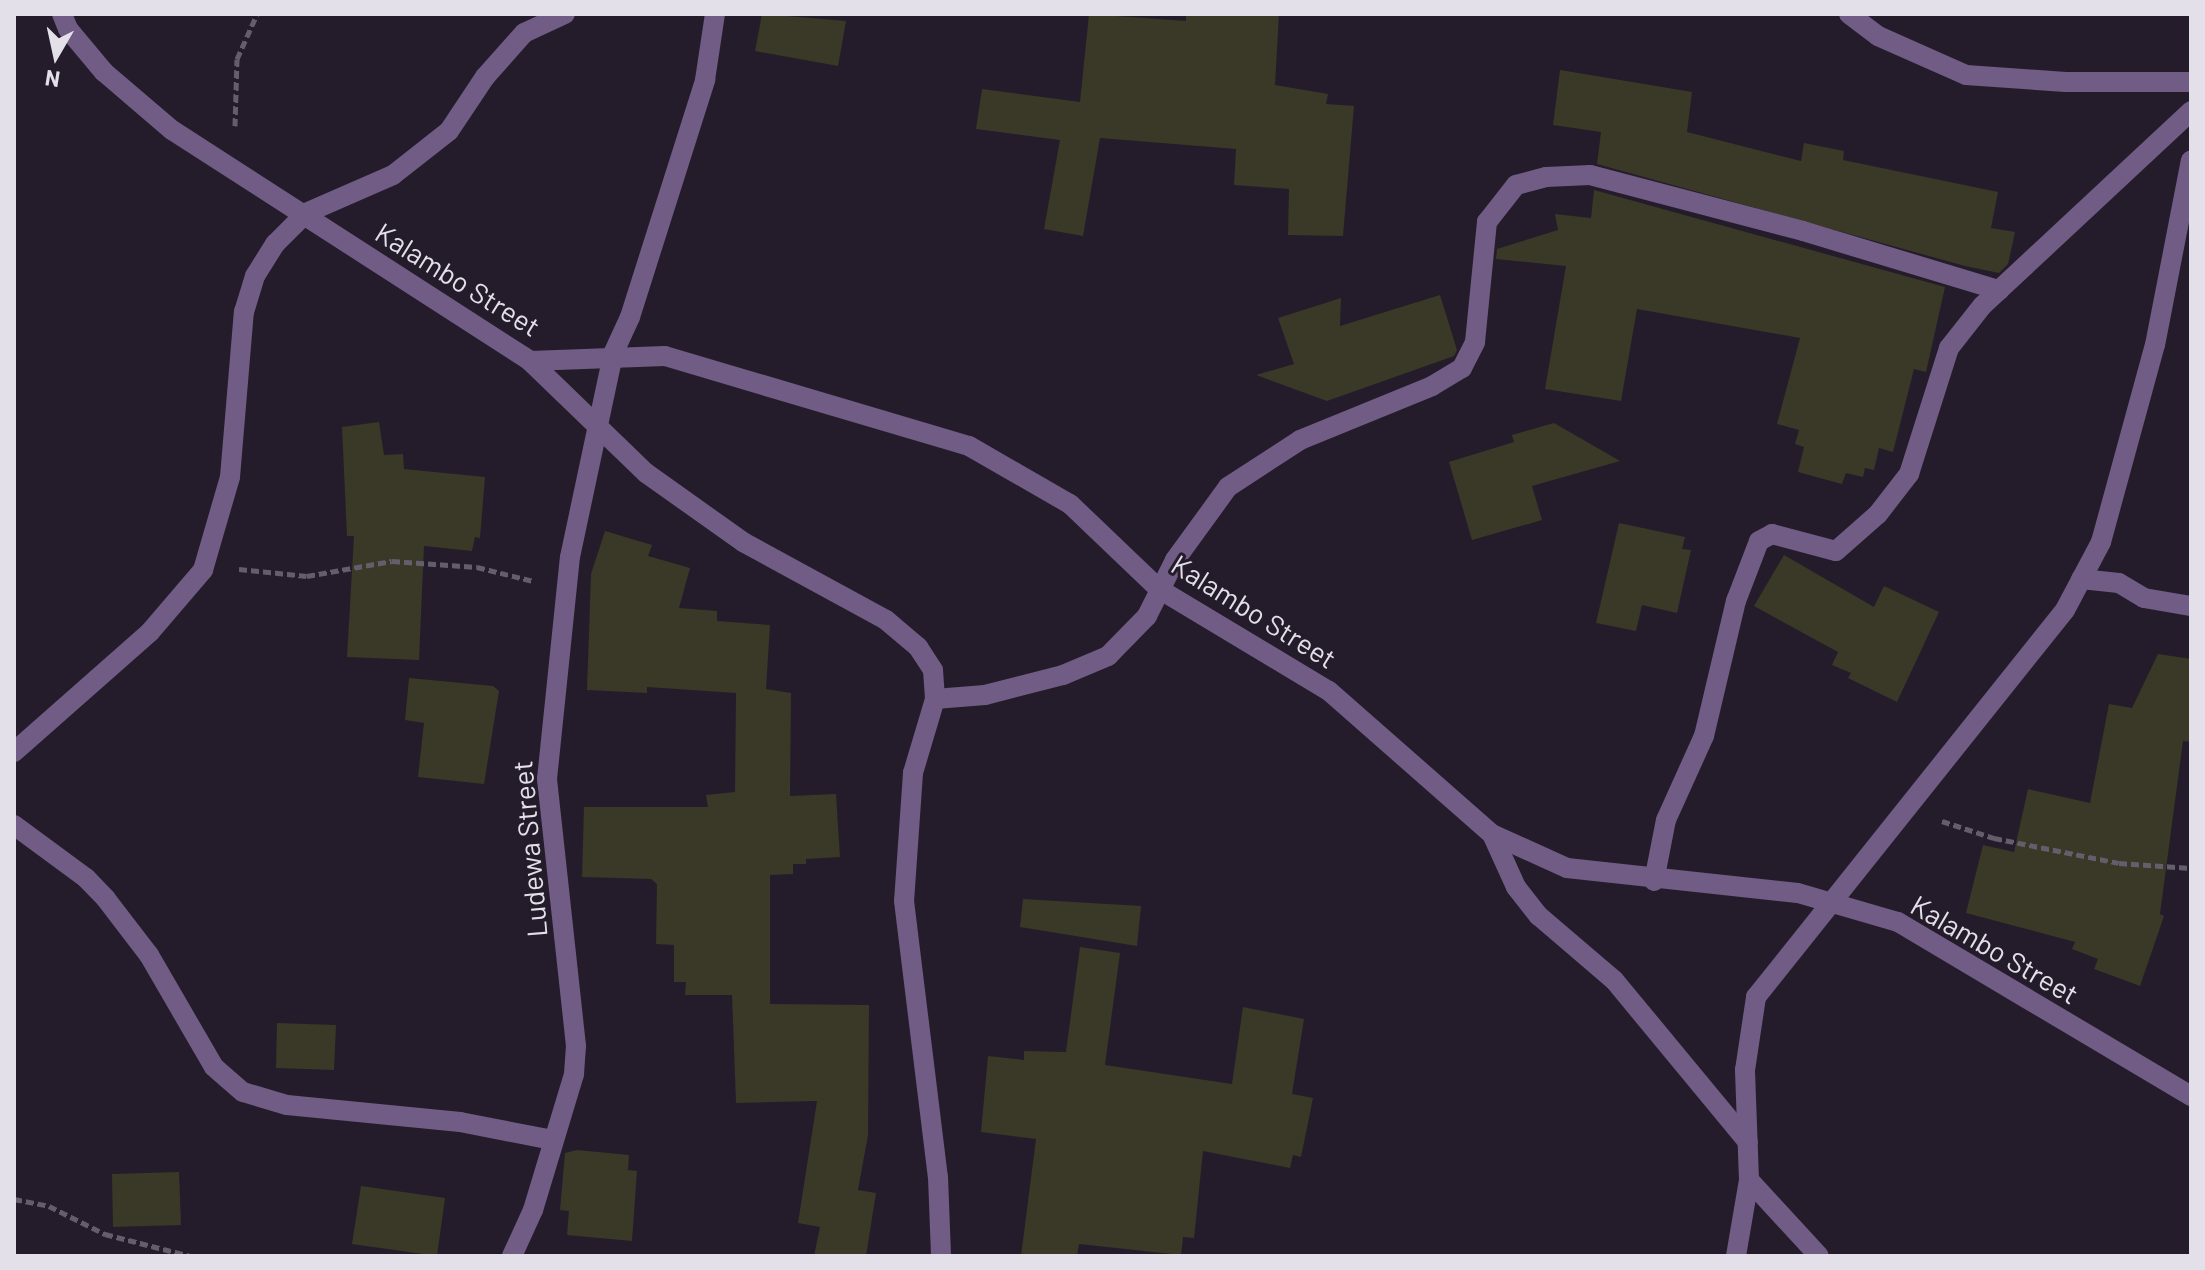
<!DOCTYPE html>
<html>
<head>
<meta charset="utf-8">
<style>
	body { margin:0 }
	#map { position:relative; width:2205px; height:1270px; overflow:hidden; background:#241c2b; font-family:Barlow,sans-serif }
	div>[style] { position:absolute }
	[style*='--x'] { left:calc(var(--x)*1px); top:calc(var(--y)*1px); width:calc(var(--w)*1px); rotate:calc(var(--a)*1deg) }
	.building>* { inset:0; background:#3a3827 }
	.path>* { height:5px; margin-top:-2.5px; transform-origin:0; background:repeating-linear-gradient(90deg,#645d6b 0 8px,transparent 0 12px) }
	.street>* { height:20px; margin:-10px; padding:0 10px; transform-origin:10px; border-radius:10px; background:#715c85 }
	span { translate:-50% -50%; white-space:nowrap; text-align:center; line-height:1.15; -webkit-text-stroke:6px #241c2b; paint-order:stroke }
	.street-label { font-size:28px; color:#e4e0ea }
	.frame { position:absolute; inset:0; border:16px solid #e4e0ea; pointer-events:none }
	.north { position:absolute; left:16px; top:16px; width:80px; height:80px; -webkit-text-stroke:6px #241c2b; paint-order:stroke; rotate:189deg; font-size:22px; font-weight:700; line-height:32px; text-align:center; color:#e4e0ea }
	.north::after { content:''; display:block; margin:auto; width:28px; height:36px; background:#e4e0ea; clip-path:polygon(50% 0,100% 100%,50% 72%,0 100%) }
</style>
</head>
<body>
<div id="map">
	<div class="building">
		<i style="clip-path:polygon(762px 14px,846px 21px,838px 66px,755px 51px)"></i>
		<i style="clip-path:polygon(1089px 14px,1186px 21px,1186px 14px,1279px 14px,1275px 85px,1328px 94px,1326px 104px,1354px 106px,1343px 236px,1288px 235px,1289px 189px,1234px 185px,1236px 149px,1100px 138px,1083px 236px,1044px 229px,1060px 140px,976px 129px,982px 89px,1080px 102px)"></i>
		<i style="clip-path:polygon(1560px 70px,1692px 92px,1687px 132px,1801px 161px,1804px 143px,1844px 151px,1843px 160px,1998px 192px,1991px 228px,2015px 232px,2008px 264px,1999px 273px,1965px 266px,1597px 164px,1601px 132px,1553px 125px)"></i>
		<i style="clip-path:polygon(1594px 190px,1945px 287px,1926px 372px,1914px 369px,1893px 452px,1879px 448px,1874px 470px,1865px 468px,1863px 477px,1846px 473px,1842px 484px,1798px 472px,1804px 447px,1795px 444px,1799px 430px,1777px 424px,1800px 338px,1637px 309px,1621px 401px,1545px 389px,1566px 266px,1496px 259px,1497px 249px,1558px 230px,1555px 214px,1591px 218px)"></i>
		<i style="clip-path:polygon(1440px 295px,1457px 350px,1454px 356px,1327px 401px,1256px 375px,1294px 364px,1278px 318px,1341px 298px,1340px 326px)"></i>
		<i style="clip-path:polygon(379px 422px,384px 455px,403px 454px,404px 469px,485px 477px,480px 538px,475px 537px,472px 551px,424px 546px,419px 660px,347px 657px,354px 536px,347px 536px,342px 427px)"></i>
		<i style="clip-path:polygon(1554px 423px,1620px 461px,1532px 486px,1542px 520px,1472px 540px,1449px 462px,1514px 442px,1512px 435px)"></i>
		<i style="clip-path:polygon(1619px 523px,1685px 537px,1682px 549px,1691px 550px,1677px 613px,1642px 605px,1636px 631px,1596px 623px)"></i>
		<i style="clip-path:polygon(605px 531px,652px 545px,648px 556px,690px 568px,679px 608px,717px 611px,717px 621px,770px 625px,766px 689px,791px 693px,790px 796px,836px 794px,840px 857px,806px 859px,806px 864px,793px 864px,793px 874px,770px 875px,770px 1004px,869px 1005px,868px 1135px,858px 1190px,876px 1193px,866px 1256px,814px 1256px,820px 1227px,798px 1223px,817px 1101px,736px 1103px,732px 995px,685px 995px,686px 982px,674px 982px,674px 945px,656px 944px,657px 884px,651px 879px,582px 877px,584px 807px,708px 807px,706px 795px,735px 792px,736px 693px,647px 687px,647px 693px,587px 690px,591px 574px)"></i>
		<i style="clip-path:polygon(1784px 555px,1874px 607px,1884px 586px,1939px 612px,1897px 702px,1848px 678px,1851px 673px,1832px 665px,1838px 652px,1754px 606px)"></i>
		<i style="clip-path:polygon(2158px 654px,2191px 659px,2191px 742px,2183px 741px,2160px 914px,2164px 916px,2140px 986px,2094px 969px,2098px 959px,2072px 949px,2075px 942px,1966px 913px,1983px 845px,2014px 852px,2028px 789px,2090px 803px,2109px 704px,2132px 708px)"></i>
		<i style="clip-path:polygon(409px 678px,493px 686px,499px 691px,484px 784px,418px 777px,424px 723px,405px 720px)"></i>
		<i style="clip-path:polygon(1023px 899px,1141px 906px,1137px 946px,1020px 927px)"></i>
		<i style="clip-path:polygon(1080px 947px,1120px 953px,1105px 1065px,1232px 1084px,1243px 1007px,1304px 1019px,1292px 1094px,1313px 1098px,1301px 1157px,1293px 1155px,1290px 1168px,1203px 1151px,1194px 1238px,1183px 1237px,1181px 1255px,1079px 1244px,1077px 1256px,1021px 1256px,1036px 1139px,981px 1132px,988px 1056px,1024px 1060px,1024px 1051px,1066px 1052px)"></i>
		<i style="clip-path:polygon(277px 1023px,336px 1025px,334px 1070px,276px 1068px)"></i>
		<i style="clip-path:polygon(577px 1150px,629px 1155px,628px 1170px,637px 1171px,632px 1241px,567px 1235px,569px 1211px,560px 1210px,565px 1153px)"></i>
		<i style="clip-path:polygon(179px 1172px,181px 1225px,113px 1227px,112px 1174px)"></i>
		<i style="clip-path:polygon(361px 1186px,445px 1198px,437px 1256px,352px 1244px)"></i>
	</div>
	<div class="path">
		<i style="--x:235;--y:126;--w:67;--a:-88.3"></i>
		<i style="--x:237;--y:59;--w:49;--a:-66"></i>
		<i style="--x:239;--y:569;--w:68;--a:5.9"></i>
		<i style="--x:307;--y:576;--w:86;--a:-10"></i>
		<i style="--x:392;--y:561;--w:85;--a:4"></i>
		<i style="--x:477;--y:567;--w:58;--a:14"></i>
		<i style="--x:1942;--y:821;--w:55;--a:18.1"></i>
		<i style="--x:1994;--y:838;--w:127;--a:11.3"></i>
		<i style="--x:2119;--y:863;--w:72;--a:4"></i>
		<i style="--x:14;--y:1199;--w:36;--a:11"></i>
		<i style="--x:49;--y:1206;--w:63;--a:26.6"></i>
		<i style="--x:105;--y:1234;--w:88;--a:14.5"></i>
	</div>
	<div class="street">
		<i style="--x:62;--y:14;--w:16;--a:68"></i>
		<i style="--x:68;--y:29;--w:56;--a:50.1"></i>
		<i style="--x:104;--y:72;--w:89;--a:40.5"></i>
		<i style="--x:172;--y:130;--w:426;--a:32.8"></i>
		<i style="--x:530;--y:361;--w:135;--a:-2.1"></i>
		<i style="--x:665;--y:356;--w:317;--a:16.5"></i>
		<i style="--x:969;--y:446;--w:116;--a:29.9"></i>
		<i style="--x:1070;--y:504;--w:123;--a:43.7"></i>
		<i style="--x:1159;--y:589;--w:198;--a:31"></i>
		<i style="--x:1329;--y:691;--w:217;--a:41.3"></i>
		<i style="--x:1492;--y:834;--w:82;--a:24.4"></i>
		<i style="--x:1567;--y:868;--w:232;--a:6.2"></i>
		<i style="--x:1798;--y:893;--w:104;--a:16.2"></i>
		<i style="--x:1898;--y:922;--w:341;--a:30.7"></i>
		<i style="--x:1849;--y:14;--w:36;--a:37"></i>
		<i style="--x:1878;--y:36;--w:96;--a:23.9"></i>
		<i style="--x:1966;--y:75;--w:100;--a:4"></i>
		<i style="--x:2066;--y:82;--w:125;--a:0"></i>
		<i style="--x:530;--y:361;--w:161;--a:44"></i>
		<i style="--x:646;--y:473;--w:119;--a:35.4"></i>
		<i style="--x:743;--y:542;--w:163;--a:28.6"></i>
		<i style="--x:886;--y:620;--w:42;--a:40.2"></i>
		<i style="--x:918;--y:647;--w:27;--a:57"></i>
		<i style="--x:933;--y:670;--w:29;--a:86"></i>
		<i style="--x:935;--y:699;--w:77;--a:106.6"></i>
		<i style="--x:913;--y:773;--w:128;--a:94"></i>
		<i style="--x:904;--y:901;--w:278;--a:83"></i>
		<i style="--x:938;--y:1177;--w:79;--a:87.8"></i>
		<i style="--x:2081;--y:579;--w:38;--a:6"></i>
		<i style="--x:2119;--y:583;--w:29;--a:31"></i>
		<i style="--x:2144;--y:598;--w:48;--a:9.7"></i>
		<i style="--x:935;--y:699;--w:50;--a:-4.6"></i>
		<i style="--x:985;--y:695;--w:81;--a:-14.4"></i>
		<i style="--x:1063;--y:675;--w:49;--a:-22.9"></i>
		<i style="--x:1108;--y:656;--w:56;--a:-45.7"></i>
		<i style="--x:1147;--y:616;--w:63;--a:-63.4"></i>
		<i style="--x:1175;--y:560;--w:90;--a:-54"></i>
		<i style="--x:1228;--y:487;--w:86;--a:-33.1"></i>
		<i style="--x:1300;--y:440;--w:143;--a:-22.2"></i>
		<i style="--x:1432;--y:386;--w:35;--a:-31"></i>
		<i style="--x:1462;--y:368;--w:29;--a:-63"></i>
		<i style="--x:1475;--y:342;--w:121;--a:-84.3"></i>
		<i style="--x:1487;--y:222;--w:47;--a:-51.9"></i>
		<i style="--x:1516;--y:185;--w:31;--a:-15"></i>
		<i style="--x:1546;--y:177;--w:44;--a:-2.6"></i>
		<i style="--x:1590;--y:175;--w:220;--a:14.7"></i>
		<i style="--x:1803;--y:231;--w:205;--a:16.8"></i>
		<i style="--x:14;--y:752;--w:181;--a:-41.4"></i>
		<i style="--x:150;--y:632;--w:82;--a:-49.5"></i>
		<i style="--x:203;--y:570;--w:97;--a:-73.8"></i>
		<i style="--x:230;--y:477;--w:166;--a:-85.2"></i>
		<i style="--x:244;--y:312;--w:38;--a:-73"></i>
		<i style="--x:255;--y:276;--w:38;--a:-58"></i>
		<i style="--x:275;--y:244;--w:44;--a:-45"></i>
		<i style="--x:306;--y:213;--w:95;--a:-23.6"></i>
		<i style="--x:393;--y:175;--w:71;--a:-38.2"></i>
		<i style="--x:449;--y:131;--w:65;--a:-56.3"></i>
		<i style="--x:485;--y:77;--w:59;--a:-48.4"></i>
		<i style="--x:524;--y:33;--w:45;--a:-24.9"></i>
		<i style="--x:14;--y:825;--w:89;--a:36.4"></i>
		<i style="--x:86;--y:878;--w:29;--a:46"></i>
		<i style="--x:106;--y:899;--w:71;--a:52.5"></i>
		<i style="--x:149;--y:955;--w:129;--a:59.9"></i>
		<i style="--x:214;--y:1067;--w:38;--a:41"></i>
		<i style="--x:243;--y:1092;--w:46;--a:16.5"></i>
		<i style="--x:287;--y:1105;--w:174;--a:5.6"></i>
		<i style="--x:460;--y:1122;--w:95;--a:11"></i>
		<i style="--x:1492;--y:834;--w:58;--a:65.6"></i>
		<i style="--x:1516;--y:887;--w:37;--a:52"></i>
		<i style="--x:1539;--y:916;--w:99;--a:40.5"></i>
		<i style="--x:1614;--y:980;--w:210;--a:50.4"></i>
		<i style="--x:1654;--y:881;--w:62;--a:-78.9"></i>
		<i style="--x:1666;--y:820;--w:92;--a:-65.7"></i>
		<i style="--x:1704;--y:736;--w:139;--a:-76.7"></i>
		<i style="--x:1736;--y:601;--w:64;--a:-69"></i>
		<i style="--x:1759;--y:541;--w:15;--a:-28"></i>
		<i style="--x:1772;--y:534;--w:66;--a:14.9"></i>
		<i style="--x:1836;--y:551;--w:56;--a:-41.4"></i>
		<i style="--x:1878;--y:514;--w:51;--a:-52.2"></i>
		<i style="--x:1909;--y:474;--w:132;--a:-72.4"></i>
		<i style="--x:1949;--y:348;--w:53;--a:-51.8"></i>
		<i style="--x:1982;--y:306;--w:286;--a:-43"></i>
		<i style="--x:1749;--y:1180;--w:103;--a:47.4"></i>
		<i style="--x:512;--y:1256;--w:51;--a:-65.5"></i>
		<i style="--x:533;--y:1210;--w:142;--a:-73.2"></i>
		<i style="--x:574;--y:1074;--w:28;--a:-86"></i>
		<i style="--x:576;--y:1046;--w:269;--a:-96.2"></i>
		<i style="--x:547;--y:779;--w:223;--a:-84.1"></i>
		<i style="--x:570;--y:557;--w:208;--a:-78"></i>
		<i style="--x:613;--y:354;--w:41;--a:-65.3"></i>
		<i style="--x:630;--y:317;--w:249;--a:-72.4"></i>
		<i style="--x:705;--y:80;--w:67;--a:-81.4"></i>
		<i style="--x:1736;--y:1256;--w:77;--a:-80.3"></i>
		<i style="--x:1749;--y:1180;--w:110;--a:-92.1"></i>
		<i style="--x:1745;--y:1070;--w:74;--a:-81.4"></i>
		<i style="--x:1756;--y:997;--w:495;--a:-51.4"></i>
		<i style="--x:2065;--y:610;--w:77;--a:-62.1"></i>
		<i style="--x:2101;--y:542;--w:204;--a:-74.7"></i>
		<i style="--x:2155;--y:345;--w:188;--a:-79"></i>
	</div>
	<div class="street-label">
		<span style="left:458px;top:279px;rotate:32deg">Kalambo Street</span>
		<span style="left:1254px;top:611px;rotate:32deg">Kalambo Street</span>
		<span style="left:529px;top:849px;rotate:-95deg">Ludewa Street</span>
		<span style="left:1995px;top:949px;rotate:30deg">Kalambo Street</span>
	</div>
	<div class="frame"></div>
	<div class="north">N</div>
</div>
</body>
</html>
